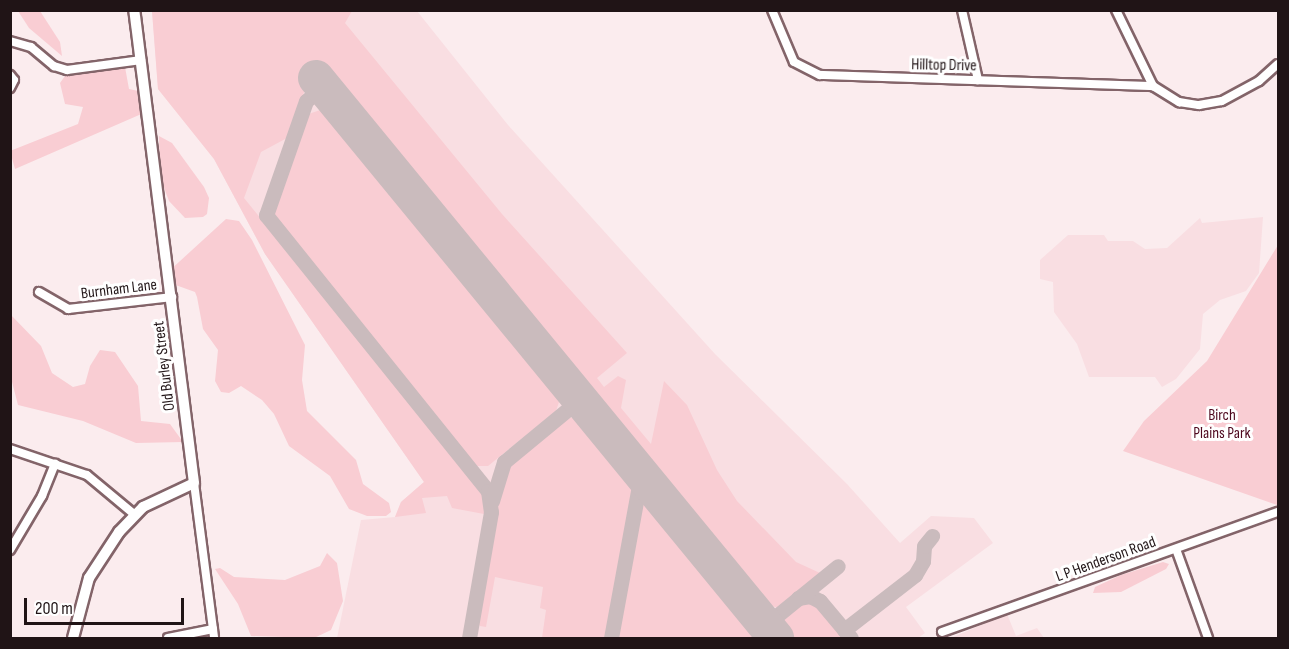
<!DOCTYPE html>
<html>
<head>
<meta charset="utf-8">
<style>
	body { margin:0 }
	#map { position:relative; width:1289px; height:649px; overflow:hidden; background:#fbecee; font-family:"Sofia Sans Condensed",sans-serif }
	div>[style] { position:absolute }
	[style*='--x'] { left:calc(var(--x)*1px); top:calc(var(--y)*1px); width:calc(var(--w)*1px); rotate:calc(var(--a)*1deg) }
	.built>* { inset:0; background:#f9dee2 }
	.green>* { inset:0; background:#f9cdd3 }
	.taxiway>* { height:15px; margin:-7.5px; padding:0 7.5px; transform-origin:7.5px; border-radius:7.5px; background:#cabbbd }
	.runway>* { height:36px; margin:-18px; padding:0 18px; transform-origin:18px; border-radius:18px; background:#cabbbd }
	.roads { filter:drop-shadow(2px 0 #836469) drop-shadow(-2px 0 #836469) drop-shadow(0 2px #836469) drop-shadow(0 -2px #836469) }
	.minor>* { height:8px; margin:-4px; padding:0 4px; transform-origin:4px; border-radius:4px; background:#fff }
	.major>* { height:10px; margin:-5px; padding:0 5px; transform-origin:5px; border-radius:5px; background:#fff }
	span { translate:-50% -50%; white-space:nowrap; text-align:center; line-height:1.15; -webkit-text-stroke:6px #fff; paint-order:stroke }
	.street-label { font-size:16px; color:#201416 }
	.park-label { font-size:16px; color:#4f091f }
	.frame { position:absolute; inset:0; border:12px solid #201416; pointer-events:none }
	.scale { position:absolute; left:24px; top:598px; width:160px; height:27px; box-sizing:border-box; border:3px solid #201416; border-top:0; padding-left:8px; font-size:18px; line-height:21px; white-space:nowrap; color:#201416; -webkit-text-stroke:4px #fff; paint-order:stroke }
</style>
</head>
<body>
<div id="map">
	<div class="built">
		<i style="clip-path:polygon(152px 11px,417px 11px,508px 125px,715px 354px,847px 484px,900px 543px,931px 516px,974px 518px,993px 543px,906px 607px,925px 633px,918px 638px,337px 638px,361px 520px,395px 517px,401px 502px,424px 482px,265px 254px,214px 159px,158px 89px)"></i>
		<i style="clip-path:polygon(1263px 217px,1259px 273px,1246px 291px,1220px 300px,1203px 314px,1200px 349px,1176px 379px,1162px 387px,1155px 377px,1089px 377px,1077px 344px,1054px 312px,1053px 282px,1040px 279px,1040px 260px,1068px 235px,1104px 235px,1108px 241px,1133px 241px,1145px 249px,1167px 248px,1200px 218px,1202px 223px)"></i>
		<i style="clip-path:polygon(1007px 614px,1016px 636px,1037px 628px,1044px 638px,951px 638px)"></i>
	</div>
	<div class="green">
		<i style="clip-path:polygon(18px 11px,40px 11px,60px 42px,62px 56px,29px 28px)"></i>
		<i style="clip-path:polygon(152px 11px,352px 11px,345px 23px,502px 214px,627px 353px,597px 378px,604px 387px,618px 376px,626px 380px,621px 408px,651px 444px,664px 381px,687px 405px,717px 470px,737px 501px,796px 562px,820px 573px,779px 608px,764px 604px,324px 70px,306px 87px,287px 138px,261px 152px,244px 198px,485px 494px,484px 514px,452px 508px,447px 496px,422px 498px,426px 513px,395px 517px,401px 502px,424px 482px,265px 254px,214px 159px,158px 89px)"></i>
		<i style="clip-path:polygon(125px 67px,129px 89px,143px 92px,146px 112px,15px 169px,10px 151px,78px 124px,83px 107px,65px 104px,60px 83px,65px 76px)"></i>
		<i style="clip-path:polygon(323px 109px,561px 396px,556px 411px,488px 466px,474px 466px,272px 219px,271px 211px,306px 115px)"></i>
		<i style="clip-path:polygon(159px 136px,172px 143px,204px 187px,209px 198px,207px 214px,203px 217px,185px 218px,169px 201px,160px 177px)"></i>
		<i style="clip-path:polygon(226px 219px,239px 221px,252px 240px,305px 345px,302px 380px,307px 411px,356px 460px,363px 484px,389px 503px,391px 512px,386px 516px,367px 516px,349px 509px,330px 476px,289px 446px,274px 414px,262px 400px,241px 386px,229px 393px,221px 392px,215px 381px,218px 350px,203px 329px,197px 297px,195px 292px,170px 283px,168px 272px)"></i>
		<i style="clip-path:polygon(1278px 245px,1278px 505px,1277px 505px,1123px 451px,1144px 421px,1207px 361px)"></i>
		<i style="clip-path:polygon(11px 315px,41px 346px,52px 373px,73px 387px,85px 384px,90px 366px,100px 350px,115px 352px,138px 386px,141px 421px,170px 424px,183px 442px,136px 443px,83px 421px,18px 405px,11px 378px)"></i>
		<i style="clip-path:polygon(574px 417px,580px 419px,633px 486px,606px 638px,542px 638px,546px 610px,540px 608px,543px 587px,495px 577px,486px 627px,480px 626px,476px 622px,504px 474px,513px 461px,566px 419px)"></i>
		<i style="clip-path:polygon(644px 502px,648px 503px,759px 638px,615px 638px,639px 506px)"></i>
		<i style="clip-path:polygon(327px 553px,337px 563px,343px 601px,331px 630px,314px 638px,251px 636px,238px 604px,215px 569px,220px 568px,234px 577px,285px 580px,320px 566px)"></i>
		<i style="clip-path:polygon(1163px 562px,1169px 564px,1166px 569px,1121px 592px,1093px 593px,1095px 587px,1121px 575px)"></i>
		<i style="clip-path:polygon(809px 603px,819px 607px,845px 638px,791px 638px,785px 631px,783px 618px,797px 606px)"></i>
	</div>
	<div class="taxiway">
		<i style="--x:330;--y:96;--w:15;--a:-169"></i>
		<i style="--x:315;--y:93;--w:12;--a:138"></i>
		<i style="--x:306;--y:101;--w:121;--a:109.3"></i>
		<i style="--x:266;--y:215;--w:354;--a:51.2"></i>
		<i style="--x:488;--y:491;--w:21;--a:82"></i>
		<i style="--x:491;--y:512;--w:128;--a:99.9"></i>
		<i style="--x:492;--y:501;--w:41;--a:-72.9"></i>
		<i style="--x:504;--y:462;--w:97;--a:-39.6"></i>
		<i style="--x:798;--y:598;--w:12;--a:-9"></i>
		<i style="--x:810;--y:596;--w:11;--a:27"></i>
		<i style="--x:820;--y:601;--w:48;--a:50"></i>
		<i style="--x:758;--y:617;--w:16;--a:4"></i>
		<i style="--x:774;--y:618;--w:82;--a:-39.1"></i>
		<i style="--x:844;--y:630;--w:90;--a:-37.8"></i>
		<i style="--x:915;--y:575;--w:16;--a:-60"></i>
		<i style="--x:923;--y:561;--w:15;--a:-86"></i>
		<i style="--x:924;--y:546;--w:13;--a:-51"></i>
		<i style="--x:611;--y:638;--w:167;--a:-79.6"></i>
	</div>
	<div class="runway">
		<i style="--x:316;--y:78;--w:725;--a:50.6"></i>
	</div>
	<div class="roads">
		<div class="minor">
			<i style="--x:772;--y:10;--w:56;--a:67.1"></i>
			<i style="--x:794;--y:62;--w:29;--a:27"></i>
			<i style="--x:820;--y:75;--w:333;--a:1.9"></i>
			<i style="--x:962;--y:10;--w:72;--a:77.1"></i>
			<i style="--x:1116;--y:10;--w:85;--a:64"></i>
			<i style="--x:1153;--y:86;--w:31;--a:32"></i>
			<i style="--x:1179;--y:102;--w:20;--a:9"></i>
			<i style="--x:1199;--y:105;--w:23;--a:-10"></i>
			<i style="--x:1222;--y:101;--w:42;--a:-28.4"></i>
			<i style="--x:1259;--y:81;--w:25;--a:-42"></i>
			<i style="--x:10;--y:41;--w:22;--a:16"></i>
			<i style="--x:31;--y:47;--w:30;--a:40"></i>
			<i style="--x:54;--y:66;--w:14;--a:17"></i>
			<i style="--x:67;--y:70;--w:75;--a:-7.7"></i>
			<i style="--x:10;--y:75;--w:6;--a:51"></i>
			<i style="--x:14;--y:80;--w:9;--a:117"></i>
			<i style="--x:39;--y:292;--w:34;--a:30"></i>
			<i style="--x:68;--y:309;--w:105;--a:-6.6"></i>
			<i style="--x:10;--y:449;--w:81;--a:18.7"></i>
			<i style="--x:87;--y:475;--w:62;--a:39.8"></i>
			<i style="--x:194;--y:483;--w:156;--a:82.6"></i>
			<i style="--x:1176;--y:549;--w:95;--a:70.2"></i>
			<i style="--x:10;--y:550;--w:63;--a:-59.3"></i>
			<i style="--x:42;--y:496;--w:35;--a:-68"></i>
			<i style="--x:942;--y:632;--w:357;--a:-19.7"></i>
			<i style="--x:168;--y:638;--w:46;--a:-11.3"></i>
		</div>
		<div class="major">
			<i style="--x:73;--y:638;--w:62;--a:-75.1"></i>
			<i style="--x:89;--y:578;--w:55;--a:-56.9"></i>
			<i style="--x:119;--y:532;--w:35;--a:-46"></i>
			<i style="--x:143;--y:507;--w:56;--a:-25.2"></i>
			<i style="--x:194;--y:483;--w:477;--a:-97.2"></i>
		</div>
	</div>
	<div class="street-label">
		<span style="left:944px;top:66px;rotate:1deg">Hilltop Drive</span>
		<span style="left:119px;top:290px;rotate:-7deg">Burnham Lane</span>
		<span style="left:165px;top:366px;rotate:-97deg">Old Burley Street</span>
		<span style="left:1106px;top:560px;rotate:-20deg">L P Henderson Road</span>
	</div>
	<div class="park-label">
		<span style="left:1222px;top:425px">Birch<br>Plains Park</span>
	</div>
	<div class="frame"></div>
	<div class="scale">200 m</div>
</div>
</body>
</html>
